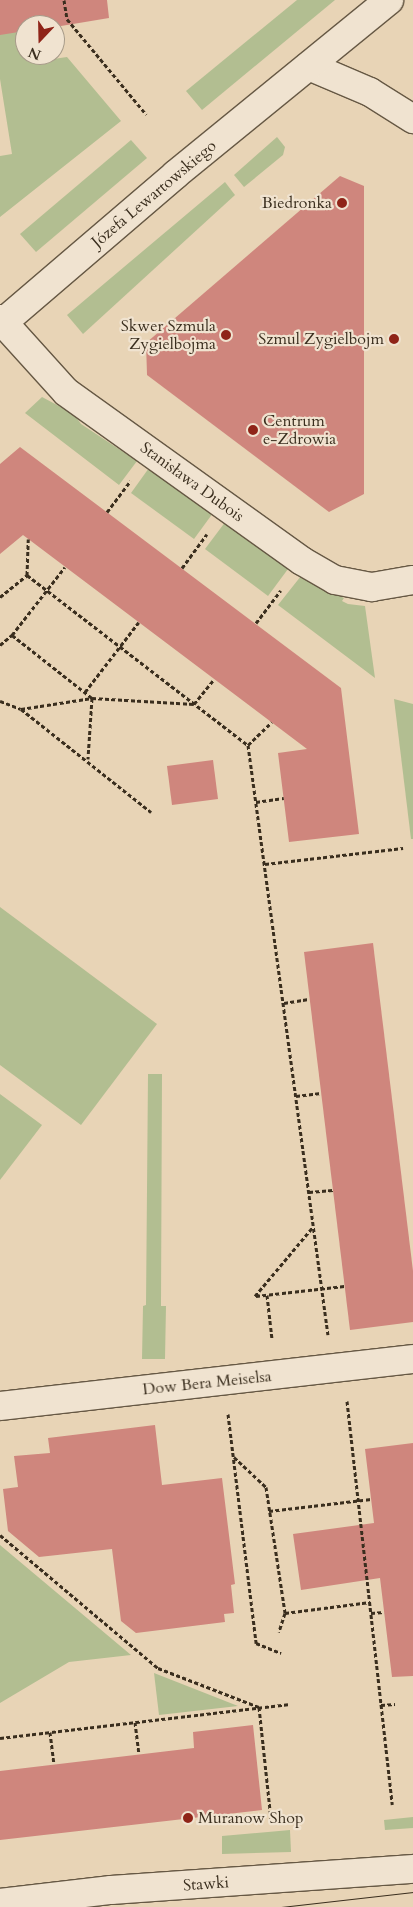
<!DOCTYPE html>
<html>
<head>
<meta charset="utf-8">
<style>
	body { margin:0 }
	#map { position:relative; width:413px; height:1907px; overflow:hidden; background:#e8d4b6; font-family:Cardo,serif }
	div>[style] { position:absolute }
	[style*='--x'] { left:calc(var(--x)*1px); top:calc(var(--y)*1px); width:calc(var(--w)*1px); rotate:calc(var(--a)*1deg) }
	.green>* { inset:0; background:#b2be91 }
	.building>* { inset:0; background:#cf867d }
	.path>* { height:3px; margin-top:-1.5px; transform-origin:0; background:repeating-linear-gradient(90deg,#3a2e1e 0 4px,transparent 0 6.5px) }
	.roads { filter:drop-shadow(1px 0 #665844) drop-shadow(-1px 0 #665844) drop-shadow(0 1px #665844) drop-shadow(0 -1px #665844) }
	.minor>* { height:28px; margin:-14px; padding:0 14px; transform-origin:14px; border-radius:14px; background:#f0e3d0 }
	.tram>* { height:1px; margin:-0.5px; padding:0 0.5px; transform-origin:0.5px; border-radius:0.5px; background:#3a2e1e }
	.dots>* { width:14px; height:14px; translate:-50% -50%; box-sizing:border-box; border:2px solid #f0e3d0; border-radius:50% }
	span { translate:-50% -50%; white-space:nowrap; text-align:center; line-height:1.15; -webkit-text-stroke:4.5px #f0e3d0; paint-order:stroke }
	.street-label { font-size:16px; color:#3a2e1e }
	.poi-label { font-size:16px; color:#3a2e1e }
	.right { translate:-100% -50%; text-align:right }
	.left { translate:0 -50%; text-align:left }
	.north { position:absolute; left:15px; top:15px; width:50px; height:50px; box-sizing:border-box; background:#f0e3d0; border:1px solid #a79b89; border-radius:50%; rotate:201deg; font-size:14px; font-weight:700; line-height:20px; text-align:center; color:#3a2e1e }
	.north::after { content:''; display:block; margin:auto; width:18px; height:22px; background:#8f2418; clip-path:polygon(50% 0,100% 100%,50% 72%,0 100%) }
</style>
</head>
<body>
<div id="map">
	<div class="green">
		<i style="clip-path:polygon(0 0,25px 25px,25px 55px,31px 55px,33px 62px,67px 57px,121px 121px,0 217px,0 156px,12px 154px,0 79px)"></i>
		<i style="clip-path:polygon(297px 0,335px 0,202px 110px,186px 91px)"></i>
		<i style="clip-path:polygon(277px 137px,285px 147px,283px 155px,244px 187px,234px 175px)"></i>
		<i style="clip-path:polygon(131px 140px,147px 158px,36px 252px,20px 234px)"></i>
		<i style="clip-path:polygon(225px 182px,235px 195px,83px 334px,67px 315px)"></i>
		<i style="clip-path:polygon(42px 397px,74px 414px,81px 424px,137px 461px,119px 485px,25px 413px)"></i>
		<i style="clip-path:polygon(149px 468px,213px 513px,194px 539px,131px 493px)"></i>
		<i style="clip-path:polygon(226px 521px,288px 569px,268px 596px,205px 549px)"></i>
		<i style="clip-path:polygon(301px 576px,344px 598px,342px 601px,348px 604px,365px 606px,375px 678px,278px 605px)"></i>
		<i style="clip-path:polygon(394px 699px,413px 704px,413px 839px,411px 839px)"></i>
		<i style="clip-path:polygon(0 907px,157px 1024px,81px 1125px,0 1065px)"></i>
		<i style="clip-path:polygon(148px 1074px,162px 1074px,161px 1306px,166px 1306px,165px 1359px,142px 1359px,143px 1306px,146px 1305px)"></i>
		<i style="clip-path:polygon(0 1094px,42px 1125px,0 1180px)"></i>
		<i style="clip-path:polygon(0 1545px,131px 1655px,69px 1662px,0 1703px)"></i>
		<i style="clip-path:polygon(154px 1673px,238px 1706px,159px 1715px)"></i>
		<i style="clip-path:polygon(413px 1817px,413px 1828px,385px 1830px,384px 1820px)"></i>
		<i style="clip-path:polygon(290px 1830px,291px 1852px,222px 1854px,222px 1836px)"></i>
	</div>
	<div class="building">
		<i style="clip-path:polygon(0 0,107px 0,109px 18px,55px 27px,25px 25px,25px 31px,0 35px)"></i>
		<i style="clip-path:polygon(340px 176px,364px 186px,364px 494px,329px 512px,147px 375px,146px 343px)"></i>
		<i style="clip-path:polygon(20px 447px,341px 688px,359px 834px,289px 842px,278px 753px,307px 749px,23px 535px,0 554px,0 464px)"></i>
		<i style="clip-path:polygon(213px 760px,218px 799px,172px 805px,167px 766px)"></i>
		<i style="clip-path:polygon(373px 943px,413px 1271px,413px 1322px,350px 1330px,304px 952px)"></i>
		<i style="clip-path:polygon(155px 1425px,162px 1485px,222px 1478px,235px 1584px,231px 1585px,234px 1613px,224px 1614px,225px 1622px,136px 1633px,121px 1621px,112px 1549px,39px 1557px,8px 1531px,3px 1489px,18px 1487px,14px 1456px,50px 1453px,48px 1438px)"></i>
		<i style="clip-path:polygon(413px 1443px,413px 1676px,392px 1677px,380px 1578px,301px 1590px,293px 1534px,374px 1523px,365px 1449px)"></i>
		<i style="clip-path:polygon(253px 1725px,262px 1810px,0 1840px,0 1771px,194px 1748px,193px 1732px)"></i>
	</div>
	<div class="path">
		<i style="--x:64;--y:0;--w:19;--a:81"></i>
		<i style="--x:67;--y:19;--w:124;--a:50.3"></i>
		<i style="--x:107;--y:512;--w:39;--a:-53"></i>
		<i style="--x:182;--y:568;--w:42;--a:-53.7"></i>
		<i style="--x:27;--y:575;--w:36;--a:-88"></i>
		<i style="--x:0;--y:597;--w:35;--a:-39"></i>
		<i style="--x:27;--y:575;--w:279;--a:37.6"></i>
		<i style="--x:248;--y:745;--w:595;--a:82.28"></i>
		<i style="--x:256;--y:623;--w:41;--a:-52.9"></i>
		<i style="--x:12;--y:635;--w:102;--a:38.2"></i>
		<i style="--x:92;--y:698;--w:102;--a:3.4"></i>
		<i style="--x:194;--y:704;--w:32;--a:-51"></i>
		<i style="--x:0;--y:645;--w:16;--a:-40"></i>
		<i style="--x:12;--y:635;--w:86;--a:-52.1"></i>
		<i style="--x:85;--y:692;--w:88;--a:-52.4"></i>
		<i style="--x:0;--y:701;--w:22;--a:21"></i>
		<i style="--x:21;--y:709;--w:166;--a:38.4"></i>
		<i style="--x:21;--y:709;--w:72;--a:-8.8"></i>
		<i style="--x:92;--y:698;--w:61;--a:93.8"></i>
		<i style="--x:248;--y:745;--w:33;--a:-44"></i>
		<i style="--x:256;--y:802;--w:28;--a:-8"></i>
		<i style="--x:265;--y:864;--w:139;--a:-6.6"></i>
		<i style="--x:284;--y:1003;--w:25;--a:-9"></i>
		<i style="--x:296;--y:1096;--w:25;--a:-7"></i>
		<i style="--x:309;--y:1192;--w:24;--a:-5"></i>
		<i style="--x:267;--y:1295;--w:44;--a:83.5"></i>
		<i style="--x:255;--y:1296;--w:90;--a:-50"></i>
		<i style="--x:256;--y:1296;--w:89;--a:-6.5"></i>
		<i style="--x:347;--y:1401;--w:406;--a:83.6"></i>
		<i style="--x:228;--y:1414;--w:231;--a:83"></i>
		<i style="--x:256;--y:1643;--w:27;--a:22"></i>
		<i style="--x:234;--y:1457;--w:44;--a:43.2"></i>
		<i style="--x:266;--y:1487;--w:127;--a:81.4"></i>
		<i style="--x:285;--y:1613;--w:20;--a:108"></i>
		<i style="--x:269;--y:1511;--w:103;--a:-6.7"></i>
		<i style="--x:0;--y:1535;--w:207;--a:40.1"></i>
		<i style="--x:158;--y:1668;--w:108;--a:21.1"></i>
		<i style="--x:259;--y:1707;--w:113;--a:83.9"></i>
		<i style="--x:285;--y:1613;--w:86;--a:-7.4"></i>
		<i style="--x:371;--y:1613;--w:13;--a:-4"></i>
		<i style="--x:381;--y:1705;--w:14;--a:-4"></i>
		<i style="--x:135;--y:1722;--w:32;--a:83"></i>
		<i style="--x:50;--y:1732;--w:32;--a:83"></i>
		<i style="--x:0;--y:1738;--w:290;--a:-6.7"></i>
	</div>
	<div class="roads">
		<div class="minor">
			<i style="--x:309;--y:66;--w:66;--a:23.1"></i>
			<i style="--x:370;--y:92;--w:51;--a:32.1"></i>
			<i style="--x:0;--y:319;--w:98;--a:47.9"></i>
			<i style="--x:66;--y:392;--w:290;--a:35.6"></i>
			<i style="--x:302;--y:561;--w:38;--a:30"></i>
			<i style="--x:335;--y:580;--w:38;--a:11"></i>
			<i style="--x:372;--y:587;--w:42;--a:-9.7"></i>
			<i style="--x:0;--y:325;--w:232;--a:-40.6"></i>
			<i style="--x:176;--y:174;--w:275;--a:-39.2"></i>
			<i style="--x:0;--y:1406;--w:416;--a:-6.5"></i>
			<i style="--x:0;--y:1903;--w:112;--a:-6.7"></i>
			<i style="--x:111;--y:1890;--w:303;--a:-4"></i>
		</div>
	</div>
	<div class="tram">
		<i style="--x:281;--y:1907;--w:133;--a:-6.5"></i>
	</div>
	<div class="dots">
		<i style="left:342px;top:203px;background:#8f2418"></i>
		<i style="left:226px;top:335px;background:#8f2418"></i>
		<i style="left:394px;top:339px;background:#8f2418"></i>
		<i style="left:253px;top:430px;background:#8f2418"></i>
		<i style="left:188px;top:1818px;background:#8f2418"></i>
	</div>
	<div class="street-label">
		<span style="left:154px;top:194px;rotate:-40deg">Józefa Lewartowskiego</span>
		<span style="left:192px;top:482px;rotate:36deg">Stanisława Dubois</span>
		<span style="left:207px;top:1383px;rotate:-6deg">Dow Bera Meiselsa</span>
		<span style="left:206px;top:1884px;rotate:-4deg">Stawki</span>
	</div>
	<div class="poi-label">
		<span class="right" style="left:332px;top:203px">Biedronka</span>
		<span class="right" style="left:216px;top:335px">Skwer Szmula<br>Zygielbojma</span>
		<span class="right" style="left:384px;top:339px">Szmul Zygielbojm</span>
		<span class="left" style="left:263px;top:430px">Centrum<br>e-Zdrowia</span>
		<span class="left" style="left:198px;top:1818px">Muranow Shop</span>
	</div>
	<div class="north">N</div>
</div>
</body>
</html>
